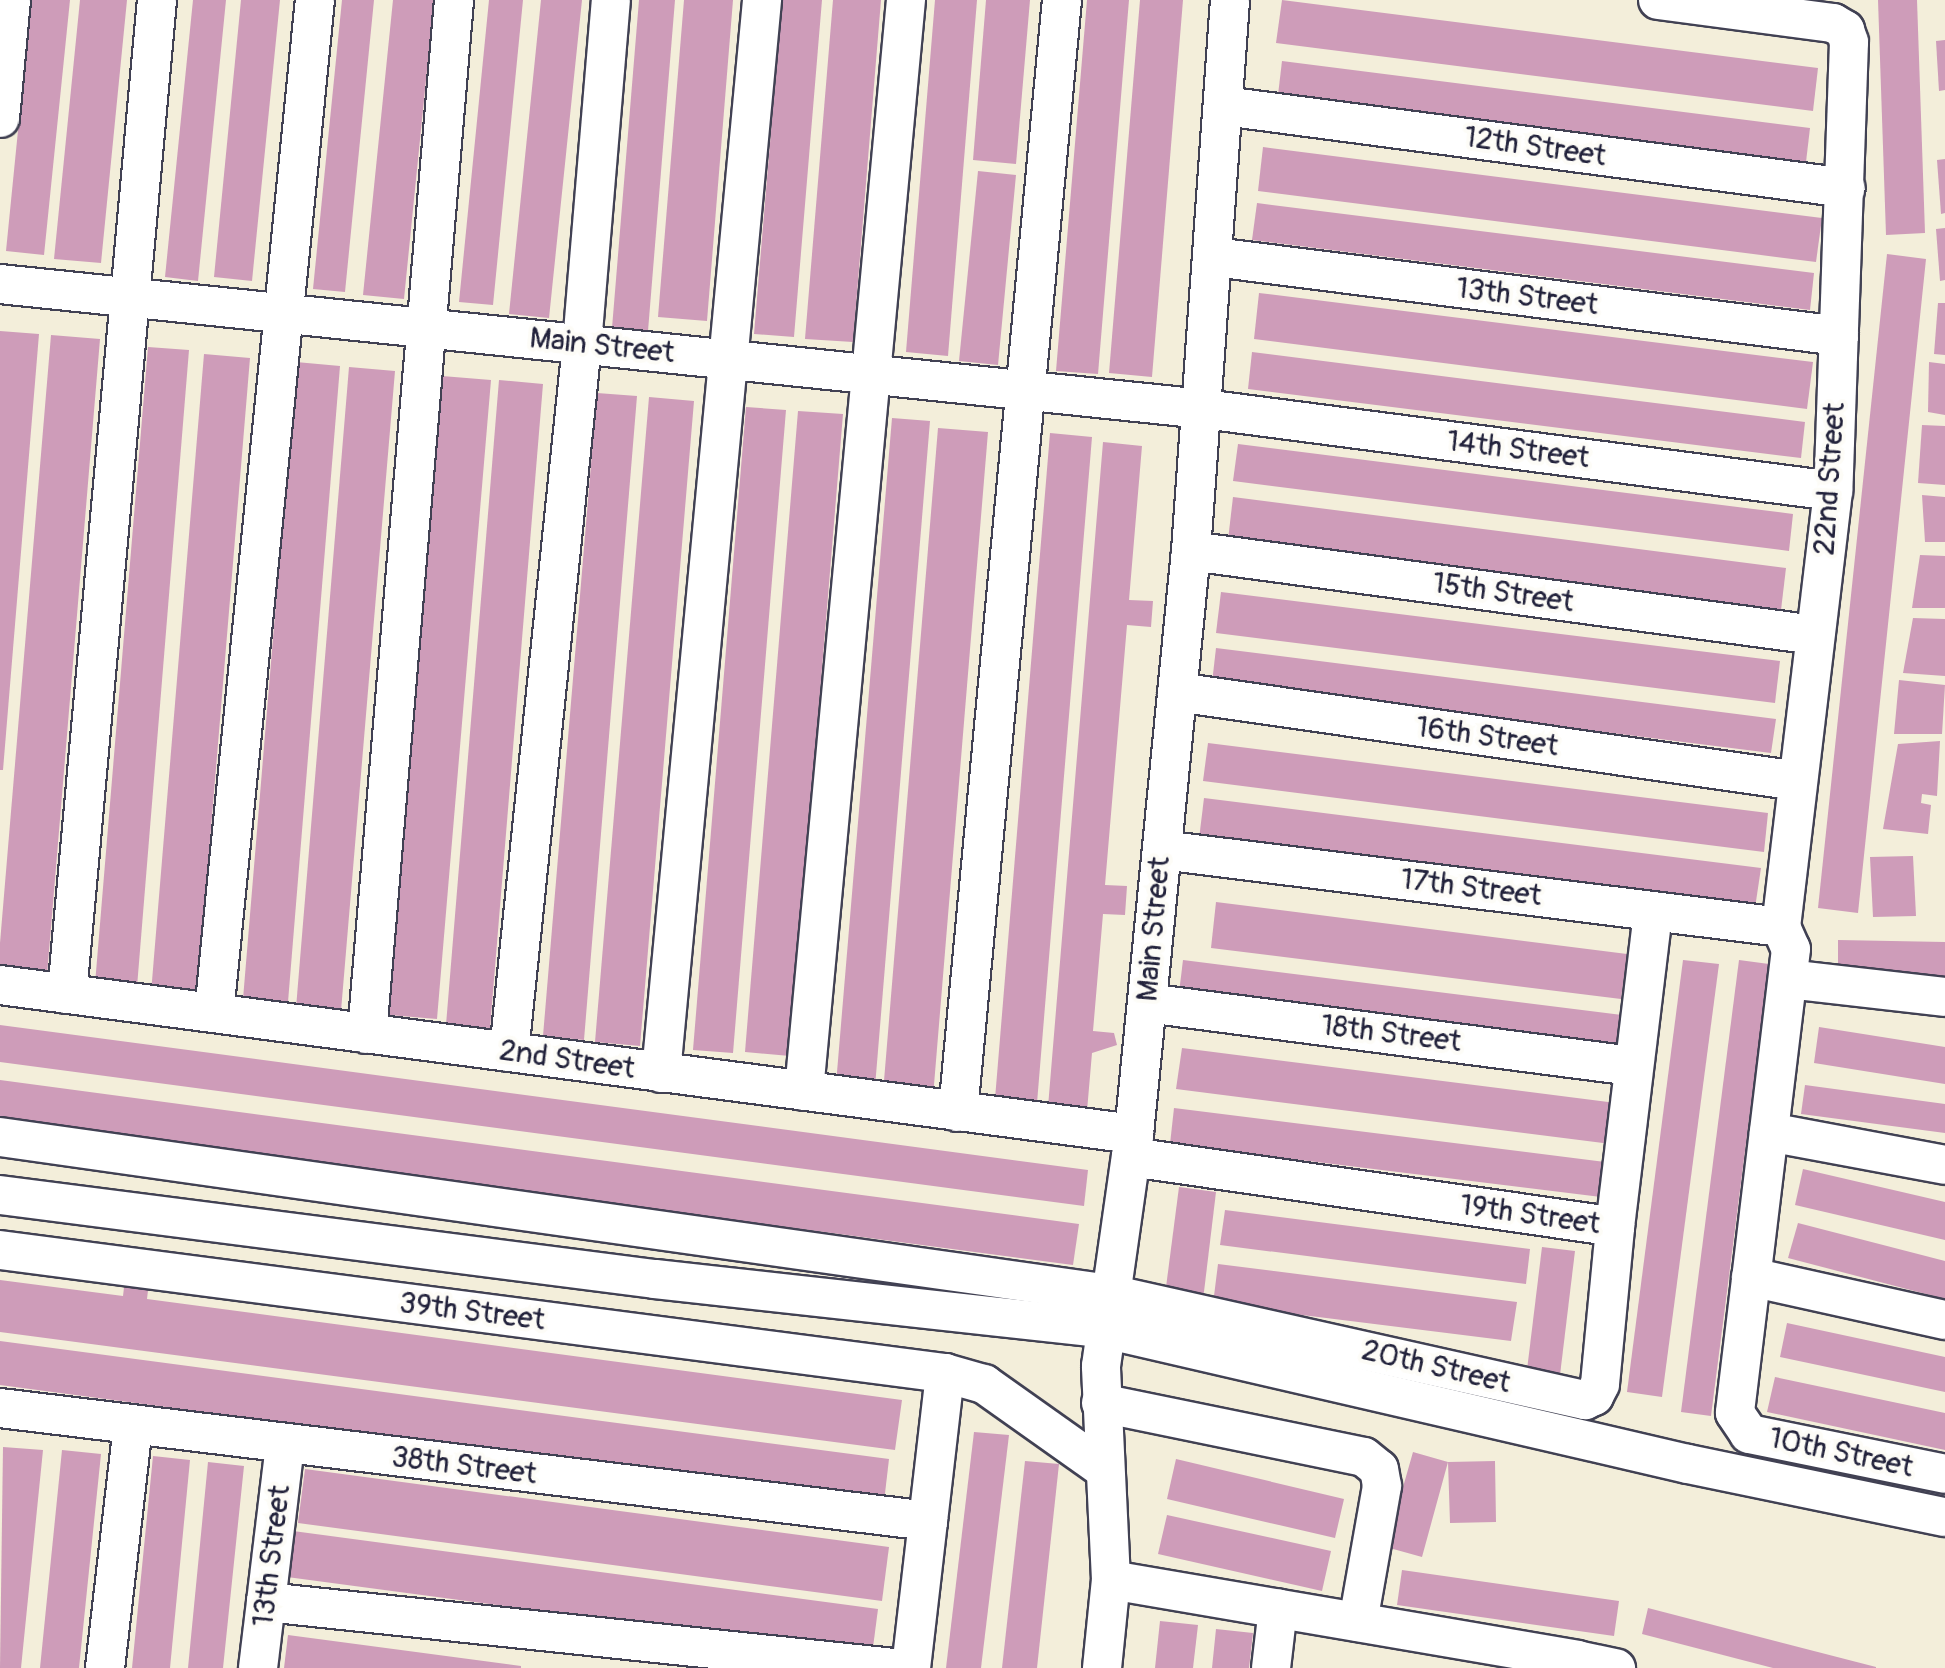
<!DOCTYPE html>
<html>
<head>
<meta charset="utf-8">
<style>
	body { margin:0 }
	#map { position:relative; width:1945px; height:1668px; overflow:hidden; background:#f3eeda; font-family:Pangolin,sans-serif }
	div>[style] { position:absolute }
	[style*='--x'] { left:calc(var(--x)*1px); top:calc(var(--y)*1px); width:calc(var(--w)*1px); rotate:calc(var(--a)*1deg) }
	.building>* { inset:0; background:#ce9cb9 }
	.roads { filter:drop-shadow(2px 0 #414153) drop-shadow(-2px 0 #414153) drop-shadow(0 2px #414153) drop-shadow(0 -2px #414153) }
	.street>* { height:38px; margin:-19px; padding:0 19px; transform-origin:19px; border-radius:19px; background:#fff }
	span { translate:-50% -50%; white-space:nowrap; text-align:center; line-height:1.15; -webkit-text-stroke:8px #fdfcf7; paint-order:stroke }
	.street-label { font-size:30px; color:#22223b }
</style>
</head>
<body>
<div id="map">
	<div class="building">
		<i style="clip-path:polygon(31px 0,70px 0,44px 255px,6px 251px)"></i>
		<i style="clip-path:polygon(80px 0,127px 0,101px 263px,54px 259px)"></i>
		<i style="clip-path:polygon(193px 0,226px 0,198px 281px,165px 277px)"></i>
		<i style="clip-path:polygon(241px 0,280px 0,252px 281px,214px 277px)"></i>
		<i style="clip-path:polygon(342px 0,374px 0,345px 292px,313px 289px)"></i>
		<i style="clip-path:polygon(393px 0,434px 0,404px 299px,363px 295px)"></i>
		<i style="clip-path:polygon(489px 0,523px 0,493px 305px,459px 302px)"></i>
		<i style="clip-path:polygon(541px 0,582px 0,549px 318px,509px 314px)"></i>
		<i style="clip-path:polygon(639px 0,675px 0,648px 331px,612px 328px)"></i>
		<i style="clip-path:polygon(684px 0,733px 0,707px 321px,658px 317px)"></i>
		<i style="clip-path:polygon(782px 0,822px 0,794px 337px,754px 334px)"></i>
		<i style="clip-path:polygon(833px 0,881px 0,853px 342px,805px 339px)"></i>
		<i style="clip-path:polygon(935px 0,977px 0,948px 356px,906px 352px)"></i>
		<i style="clip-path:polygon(986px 0,1030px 0,1016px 164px,973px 160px)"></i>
		<i style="clip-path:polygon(1087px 0,1129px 0,1098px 374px,1056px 371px)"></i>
		<i style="clip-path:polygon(1140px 0,1183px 0,1152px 377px,1109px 373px)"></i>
		<i style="clip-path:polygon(1282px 0,1818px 68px,1813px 111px,1276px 43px)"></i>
		<i style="clip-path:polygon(1878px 0,1917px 0,1925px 233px,1886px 235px)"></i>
		<i style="clip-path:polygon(1945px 40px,1945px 90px,1939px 91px,1936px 41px)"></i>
		<i style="clip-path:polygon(1282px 61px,1810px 128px,1806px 162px,1278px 95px)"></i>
		<i style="clip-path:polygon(1263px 147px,1822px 218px,1816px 262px,1258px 191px)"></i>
		<i style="clip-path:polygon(1945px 159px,1945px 213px,1941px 214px,1937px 160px)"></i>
		<i style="clip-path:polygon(978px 171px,1016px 175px,998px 365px,959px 361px)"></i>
		<i style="clip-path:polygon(1257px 203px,1814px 273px,1810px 310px,1252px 240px)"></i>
		<i style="clip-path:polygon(1945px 228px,1945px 280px,1940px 281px,1936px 229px)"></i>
		<i style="clip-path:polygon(1887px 254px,1926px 259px,1858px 913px,1818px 908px)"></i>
		<i style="clip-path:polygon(1259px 293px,1813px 362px,1807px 409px,1254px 339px)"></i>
		<i style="clip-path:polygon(1938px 303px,1945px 303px,1945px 355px,1934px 354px)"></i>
		<i style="clip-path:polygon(0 331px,39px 334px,3px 770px,0 770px)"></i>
		<i style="clip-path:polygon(51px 335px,100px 339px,47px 975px,0 971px,0 943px)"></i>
		<i style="clip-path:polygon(148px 347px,189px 350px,137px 987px,95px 984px)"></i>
		<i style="clip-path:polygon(1252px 352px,1805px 422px,1801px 458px,1248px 389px)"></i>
		<i style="clip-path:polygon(204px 354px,250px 358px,197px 997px,151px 993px)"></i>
		<i style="clip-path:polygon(296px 362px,340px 366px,288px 1002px,243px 999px)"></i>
		<i style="clip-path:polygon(1929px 362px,1945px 364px,1945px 415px,1928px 412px)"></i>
		<i style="clip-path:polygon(349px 367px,395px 371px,341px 1011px,296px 1008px)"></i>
		<i style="clip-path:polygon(442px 376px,491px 380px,437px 1019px,389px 1015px)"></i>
		<i style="clip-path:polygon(499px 380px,543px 384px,490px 1028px,446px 1025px)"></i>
		<i style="clip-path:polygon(597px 393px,637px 396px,584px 1040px,543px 1036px)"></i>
		<i style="clip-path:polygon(649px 397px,694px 401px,640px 1046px,595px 1042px)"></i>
		<i style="clip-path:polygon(746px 407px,786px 410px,733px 1053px,693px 1050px)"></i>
		<i style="clip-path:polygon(798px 411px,843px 414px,790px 1056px,745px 1052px)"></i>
		<i style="clip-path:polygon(892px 418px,930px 421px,875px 1087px,836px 1084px)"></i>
		<i style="clip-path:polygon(1922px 425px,1945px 426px,1945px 485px,1918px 483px)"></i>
		<i style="clip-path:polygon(938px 428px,988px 432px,933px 1097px,883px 1093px)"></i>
		<i style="clip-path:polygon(1050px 433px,1092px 437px,1037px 1103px,995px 1099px)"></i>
		<i style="clip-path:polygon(1103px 442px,1142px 446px,1129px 600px,1153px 601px,1151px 627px,1127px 625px,1105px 885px,1127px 886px,1125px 915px,1103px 914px,1093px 1031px,1114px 1033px,1117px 1045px,1092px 1053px,1087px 1111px,1048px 1107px)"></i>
		<i style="clip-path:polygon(1238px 444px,1793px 514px,1789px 551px,1233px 481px)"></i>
		<i style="clip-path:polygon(1922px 495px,1945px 497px,1945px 542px,1925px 542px)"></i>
		<i style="clip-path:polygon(1233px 497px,1786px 568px,1781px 610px,1228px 540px)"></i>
		<i style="clip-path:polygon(1920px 555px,1945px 556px,1945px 608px,1912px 608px)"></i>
		<i style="clip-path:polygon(1221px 592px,1780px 661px,1775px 703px,1216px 633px)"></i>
		<i style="clip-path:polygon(1913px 618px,1945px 619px,1945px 676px,1903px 673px)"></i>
		<i style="clip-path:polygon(1216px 648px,1776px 719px,1771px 753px,1212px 683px)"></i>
		<i style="clip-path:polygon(1899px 680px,1945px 685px,1942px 734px,1894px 734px)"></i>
		<i style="clip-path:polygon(1940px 741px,1937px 796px,1922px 794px,1921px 803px,1931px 805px,1928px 834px,1883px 829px,1898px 744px)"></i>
		<i style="clip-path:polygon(1208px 743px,1768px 813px,1764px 852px,1203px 781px)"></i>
		<i style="clip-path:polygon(1204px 798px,1761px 868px,1755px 908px,1199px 839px)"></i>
		<i style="clip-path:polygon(1913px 856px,1916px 916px,1873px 917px,1870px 857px)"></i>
		<i style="clip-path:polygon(1216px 902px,1627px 954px,1621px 999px,1211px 948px)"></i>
		<i style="clip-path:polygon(1838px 940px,1945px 942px,1945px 979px,1838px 978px)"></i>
		<i style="clip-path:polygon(1183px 960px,1622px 1015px,1617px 1049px,1179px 993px)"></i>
		<i style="clip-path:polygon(1683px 960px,1719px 964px,1662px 1397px,1627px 1392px)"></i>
		<i style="clip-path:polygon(1739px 960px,1769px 964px,1711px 1416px,1681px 1412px)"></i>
		<i style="clip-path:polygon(0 1025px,1088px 1170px,1084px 1206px,0 1062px)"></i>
		<i style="clip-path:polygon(1819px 1027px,1945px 1047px,1945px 1084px,1814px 1063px)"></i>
		<i style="clip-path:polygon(1182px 1048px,1616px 1103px,1611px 1144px,1176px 1089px)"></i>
		<i style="clip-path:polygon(0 1080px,1079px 1224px,1073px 1265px,0 1123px)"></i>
		<i style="clip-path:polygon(1805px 1085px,1945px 1104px,1945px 1133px,1801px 1114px)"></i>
		<i style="clip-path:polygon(1174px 1108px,1605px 1162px,1601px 1197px,1170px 1144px)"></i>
		<i style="clip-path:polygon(1803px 1169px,1945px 1202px,1945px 1240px,1795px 1205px)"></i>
		<i style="clip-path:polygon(1179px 1187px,1216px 1192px,1203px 1300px,1165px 1295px)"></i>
		<i style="clip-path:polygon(1225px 1210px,1530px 1249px,1526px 1284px,1220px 1245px)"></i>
		<i style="clip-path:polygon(1798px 1223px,1945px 1261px,1945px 1299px,1788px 1258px)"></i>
		<i style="clip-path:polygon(1542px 1247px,1575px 1251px,1560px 1375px,1527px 1370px)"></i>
		<i style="clip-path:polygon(1218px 1264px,1517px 1302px,1511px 1341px,1213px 1304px)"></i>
		<i style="clip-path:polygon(125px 1279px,149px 1282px,147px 1299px,902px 1400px,895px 1450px,0 1332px,0 1280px,123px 1296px)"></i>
		<i style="clip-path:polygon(1787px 1323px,1945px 1357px,1945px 1392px,1780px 1357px)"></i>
		<i style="clip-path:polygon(0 1341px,889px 1459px,884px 1502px,0 1385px)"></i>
		<i style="clip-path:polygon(1775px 1377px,1945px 1413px,1945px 1450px,1767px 1412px)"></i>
		<i style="clip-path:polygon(974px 1432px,1009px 1435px,981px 1668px,946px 1668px)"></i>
		<i style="clip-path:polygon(3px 1447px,43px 1450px,21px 1668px,0 1668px)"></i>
		<i style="clip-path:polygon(62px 1450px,101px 1454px,79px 1668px,40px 1668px)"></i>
		<i style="clip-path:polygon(1413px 1452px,1448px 1462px,1495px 1461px,1496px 1522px,1450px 1523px,1448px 1462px,1422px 1557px,1386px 1547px)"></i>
		<i style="clip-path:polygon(153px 1456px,190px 1460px,170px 1668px,132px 1668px)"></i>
		<i style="clip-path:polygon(1176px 1459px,1344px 1499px,1335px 1538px,1167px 1499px)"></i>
		<i style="clip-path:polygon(1025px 1461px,1059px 1464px,1037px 1668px,1002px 1668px)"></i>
		<i style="clip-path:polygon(208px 1462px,244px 1466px,223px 1668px,188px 1668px)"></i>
		<i style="clip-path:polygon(305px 1469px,889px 1547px,882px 1601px,298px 1523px)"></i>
		<i style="clip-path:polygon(1167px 1515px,1331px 1551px,1322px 1591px,1158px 1554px)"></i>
		<i style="clip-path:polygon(293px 1531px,878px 1609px,872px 1655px,287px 1577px)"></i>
		<i style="clip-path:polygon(1402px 1570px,1619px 1601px,1614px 1636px,1397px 1605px)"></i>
		<i style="clip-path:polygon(1648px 1608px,1876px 1667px,1876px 1668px,1773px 1668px,1642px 1634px)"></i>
		<i style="clip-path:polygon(1160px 1621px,1198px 1625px,1193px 1668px,1155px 1668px)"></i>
		<i style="clip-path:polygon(1216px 1629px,1253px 1633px,1249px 1668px,1212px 1668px)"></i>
		<i style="clip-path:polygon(288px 1635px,521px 1666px,521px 1668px,284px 1668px)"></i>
	</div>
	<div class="roads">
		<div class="street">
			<i style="--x:1658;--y:0;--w:177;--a:7.5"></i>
			<i style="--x:1833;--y:23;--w:14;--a:30"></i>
			<i style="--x:1845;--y:30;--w:13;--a:72"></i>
			<i style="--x:1849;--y:42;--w:449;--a:92"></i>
			<i style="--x:1833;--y:491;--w:439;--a:96.8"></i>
			<i style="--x:1224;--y:106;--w:627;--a:7.51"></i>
			<i style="--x:0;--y:118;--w:119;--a:-84.7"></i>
			<i style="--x:1214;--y:257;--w:630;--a:7.2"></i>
			<i style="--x:0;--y:284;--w:1210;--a:5.93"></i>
			<i style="--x:1204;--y:409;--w:634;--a:7.43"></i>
			<i style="--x:1191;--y:551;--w:630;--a:7.67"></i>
			<i style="--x:1177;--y:692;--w:627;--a:8.16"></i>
			<i style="--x:1162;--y:850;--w:624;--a:7.09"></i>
			<i style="--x:1781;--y:927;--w:24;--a:66"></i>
			<i style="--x:1791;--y:949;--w:467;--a:96.9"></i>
			<i style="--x:1735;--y:1413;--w:25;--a:56"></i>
			<i style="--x:1749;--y:1434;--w:200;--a:11.5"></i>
			<i style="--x:1788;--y:979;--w:158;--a:6.5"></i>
			<i style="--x:0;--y:985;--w:1144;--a:7.49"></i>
			<i style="--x:67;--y:994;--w:998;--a:-84.83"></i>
			<i style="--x:1147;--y:1003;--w:491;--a:7.4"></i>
			<i style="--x:214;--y:1013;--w:1018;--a:-84.31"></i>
			<i style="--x:367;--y:1034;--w:1038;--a:-85.19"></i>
			<i style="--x:509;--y:1052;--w:712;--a:-84.11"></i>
			<i style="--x:582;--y:344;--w:345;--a:-85.2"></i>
			<i style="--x:661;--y:1073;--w:1078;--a:-84.62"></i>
			<i style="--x:804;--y:1091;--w:1096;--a:-84.66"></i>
			<i style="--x:958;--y:1112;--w:1117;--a:-84.66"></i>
			<i style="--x:1769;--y:1132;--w:179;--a:10.6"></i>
			<i style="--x:0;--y:1137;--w:1121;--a:8.05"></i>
			<i style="--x:1110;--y:1294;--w:487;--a:12.6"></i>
			<i style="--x:1585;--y:1400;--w:10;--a:-24"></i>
			<i style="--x:1594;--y:1396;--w:13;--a:-63"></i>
			<i style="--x:1600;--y:1384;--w:158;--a:-84.5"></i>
			<i style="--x:1131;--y:1157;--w:489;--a:8.2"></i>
			<i style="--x:1615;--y:1227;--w:318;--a:-83.1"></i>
			<i style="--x:0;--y:1195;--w:660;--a:7.31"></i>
			<i style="--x:655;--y:1279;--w:453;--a:6.3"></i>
			<i style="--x:1105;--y:1329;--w:598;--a:13.04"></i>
			<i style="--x:1688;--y:1464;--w:262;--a:11.7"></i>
			<i style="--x:0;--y:1250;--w:953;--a:7.42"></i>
			<i style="--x:1751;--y:1277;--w:199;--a:12.5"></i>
			<i style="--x:1101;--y:1403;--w:268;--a:11.6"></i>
			<i style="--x:1364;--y:1457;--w:19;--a:39"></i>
			<i style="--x:1379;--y:1469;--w:17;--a:80"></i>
			<i style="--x:1382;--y:1486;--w:138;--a:100"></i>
			<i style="--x:0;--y:1408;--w:935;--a:6.94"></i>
			<i style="--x:1111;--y:1580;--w:214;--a:-92.7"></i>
			<i style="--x:1101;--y:1366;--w:234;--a:-81.9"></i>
			<i style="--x:1134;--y:1134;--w:586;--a:-84.42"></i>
			<i style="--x:1191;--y:551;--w:552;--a:-85.95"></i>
			<i style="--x:266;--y:1602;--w:631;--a:6"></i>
			<i style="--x:1577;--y:1660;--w:40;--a:12"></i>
			<i style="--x:105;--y:1668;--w:245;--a:-83.4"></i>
			<i style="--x:258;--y:1668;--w:226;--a:-83.1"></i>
			<i style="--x:911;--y:1668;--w:297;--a:-83.4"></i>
			<i style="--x:945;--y:1373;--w:41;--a:15.8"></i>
			<i style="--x:984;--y:1384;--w:147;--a:35.3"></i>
			<i style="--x:1102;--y:1668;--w:88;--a:-84.2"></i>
			<i style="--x:1111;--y:1580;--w:473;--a:9.7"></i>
			<i style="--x:1577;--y:1660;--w:8;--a:97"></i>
			<i style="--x:1271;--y:1668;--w:60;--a:-83.3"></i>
		</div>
	</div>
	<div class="street-label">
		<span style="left:1535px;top:147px;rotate:8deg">12th Street</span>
		<span style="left:1527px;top:297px;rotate:7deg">13th Street</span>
		<span style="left:602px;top:346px;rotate:6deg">Main Street</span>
		<span style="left:1518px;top:450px;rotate:7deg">14th Street</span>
		<span style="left:1830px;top:479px;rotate:-86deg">22nd Street</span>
		<span style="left:1503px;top:593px;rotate:8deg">15th Street</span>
		<span style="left:1487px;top:737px;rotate:8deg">16th Street</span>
		<span style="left:1471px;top:888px;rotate:7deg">17th Street</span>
		<span style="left:1154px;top:929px;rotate:-85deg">Main Street</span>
		<span style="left:1391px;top:1034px;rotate:7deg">18th Street</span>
		<span style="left:567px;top:1060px;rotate:8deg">2nd Street</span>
		<span style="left:1530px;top:1215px;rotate:8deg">19th Street</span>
		<span style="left:472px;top:1312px;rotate:7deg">39th Street</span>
		<span style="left:1436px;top:1367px;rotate:13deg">20th Street</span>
		<span style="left:1841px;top:1453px;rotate:12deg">10th Street</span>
		<span style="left:464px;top:1466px;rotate:7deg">38th Street</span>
		<span style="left:272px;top:1556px;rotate:-83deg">13th Street</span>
	</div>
</div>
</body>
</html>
